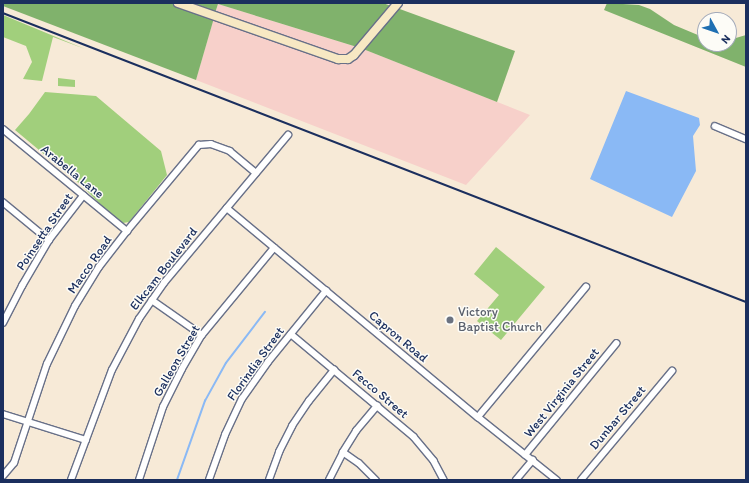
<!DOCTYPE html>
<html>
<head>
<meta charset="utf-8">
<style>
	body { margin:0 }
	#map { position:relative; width:749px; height:483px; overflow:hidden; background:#f7ead7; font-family:Itim,sans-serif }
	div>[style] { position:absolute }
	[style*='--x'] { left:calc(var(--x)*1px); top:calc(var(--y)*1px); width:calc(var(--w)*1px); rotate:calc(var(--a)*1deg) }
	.built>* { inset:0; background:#f7d0ca }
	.green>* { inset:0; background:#a1cf7c }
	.forest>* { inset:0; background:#80b26c }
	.water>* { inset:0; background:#8ab9f5 }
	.stream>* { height:1.5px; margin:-0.75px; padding:0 0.75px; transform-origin:0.75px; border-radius:0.75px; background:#8ab9f5 }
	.roads { filter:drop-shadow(1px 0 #687088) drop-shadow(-1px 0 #687088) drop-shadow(0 1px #687088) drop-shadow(0 -1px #687088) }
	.street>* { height:5.5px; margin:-2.75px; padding:0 2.75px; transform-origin:2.75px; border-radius:2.75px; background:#fff }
	.secondary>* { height:8px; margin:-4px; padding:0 4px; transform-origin:4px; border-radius:4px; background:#f7e8c3 }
	.rail>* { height:1.5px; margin:-0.75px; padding:0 0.75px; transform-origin:0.75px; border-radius:0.75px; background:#1b2f5e }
	.dots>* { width:11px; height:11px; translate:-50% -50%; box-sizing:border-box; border:2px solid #fdfcf7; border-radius:50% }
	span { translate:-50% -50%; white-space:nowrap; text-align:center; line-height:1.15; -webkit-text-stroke:3px #fdfcf7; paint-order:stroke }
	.street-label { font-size:13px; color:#1b2f5e }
	.worship-label { font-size:13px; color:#5b616d }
	.left { translate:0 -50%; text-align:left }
	.frame { position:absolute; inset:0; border:4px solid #1b2f5e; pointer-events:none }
	.north { position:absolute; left:697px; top:12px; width:40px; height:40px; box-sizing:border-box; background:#fdfcf7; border:1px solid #a3aaba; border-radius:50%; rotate:130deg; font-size:11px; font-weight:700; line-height:16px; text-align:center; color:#1b2f5e }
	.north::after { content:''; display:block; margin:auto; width:14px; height:18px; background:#1f6fb2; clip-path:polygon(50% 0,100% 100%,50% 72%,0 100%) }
</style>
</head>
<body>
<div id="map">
	<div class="built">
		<i style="clip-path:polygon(218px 4px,357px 47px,347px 57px,338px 56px,215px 13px)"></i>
		<i style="clip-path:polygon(214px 18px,348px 63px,351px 62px,363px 49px,530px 115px,466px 185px,196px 80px)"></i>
	</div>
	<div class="green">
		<i style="clip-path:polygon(3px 15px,85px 49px,53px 37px,42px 81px,23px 79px,32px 62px,26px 46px,3px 37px)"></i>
		<i style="clip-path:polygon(58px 78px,75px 80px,75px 87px,58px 86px)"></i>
		<i style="clip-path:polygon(45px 92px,96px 96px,161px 151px,167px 175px,129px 222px,123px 223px,104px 208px,81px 185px,15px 130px,29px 114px)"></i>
		<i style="clip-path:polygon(496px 247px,545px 287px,501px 340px,477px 321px,499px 295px,474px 274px)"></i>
	</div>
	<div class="forest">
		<i style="clip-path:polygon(3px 3px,171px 3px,214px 18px,196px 80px,3px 6px)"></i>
		<i style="clip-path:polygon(186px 3px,383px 3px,391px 6px,357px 47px,218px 4px,215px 13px)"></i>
		<i style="clip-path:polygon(607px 3px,639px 5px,650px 9px,674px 25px,705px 38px,705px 44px,729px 44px,729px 40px,746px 35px,746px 67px,604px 10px)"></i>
		<i style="clip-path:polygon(397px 8px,515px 51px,497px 102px,363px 49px)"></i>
	</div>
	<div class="water">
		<i style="clip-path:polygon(626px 91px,699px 118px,700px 125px,693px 136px,696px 171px,672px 217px,590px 179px)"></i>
	</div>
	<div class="stream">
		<i style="--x:177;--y:480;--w:84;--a:-70.5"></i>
		<i style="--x:205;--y:401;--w:43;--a:-61.1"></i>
		<i style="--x:226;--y:363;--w:64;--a:-52.6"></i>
	</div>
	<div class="roads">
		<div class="street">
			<i style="--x:715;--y:126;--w:34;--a:23"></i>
			<i style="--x:3;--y:129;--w:161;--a:39.4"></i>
			<i style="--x:3;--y:202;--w:60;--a:39.6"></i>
			<i style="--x:227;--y:208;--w:327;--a:39.8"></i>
			<i style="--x:478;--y:417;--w:101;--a:38.6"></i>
			<i style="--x:152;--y:300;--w:61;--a:35"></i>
			<i style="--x:3;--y:323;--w:42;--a:-62.8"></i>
			<i style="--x:22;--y:286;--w:53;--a:-59.6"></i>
			<i style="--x:49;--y:240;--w:56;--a:-52.3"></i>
			<i style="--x:291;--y:334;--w:160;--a:39.9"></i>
			<i style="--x:414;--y:437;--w:31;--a:50"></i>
			<i style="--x:434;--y:461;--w:21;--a:62"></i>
			<i style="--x:3;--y:414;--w:87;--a:17.4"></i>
			<i style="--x:478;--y:417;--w:169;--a:-50.3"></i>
			<i style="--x:343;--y:452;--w:19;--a:35"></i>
			<i style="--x:359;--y:463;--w:24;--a:45"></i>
			<i style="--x:525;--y:455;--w:144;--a:-50.7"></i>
			<i style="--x:3;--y:476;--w:17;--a:-50"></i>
			<i style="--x:14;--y:463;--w:104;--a:-71.6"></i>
			<i style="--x:47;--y:364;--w:64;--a:-64.2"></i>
			<i style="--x:75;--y:306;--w:46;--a:-58.4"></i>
			<i style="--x:99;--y:267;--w:46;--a:-52.1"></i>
			<i style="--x:127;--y:231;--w:112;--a:-50.1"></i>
			<i style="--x:199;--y:145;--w:12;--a:-5"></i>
			<i style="--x:211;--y:144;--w:20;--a:20"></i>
			<i style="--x:230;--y:151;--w:34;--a:40"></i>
			<i style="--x:71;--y:480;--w:117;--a:-69.6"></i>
			<i style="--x:112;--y:370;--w:58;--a:-62.1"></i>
			<i style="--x:139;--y:319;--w:44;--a:-55.2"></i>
			<i style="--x:164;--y:283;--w:193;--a:-50"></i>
			<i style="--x:139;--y:480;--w:77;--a:-71.8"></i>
			<i style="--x:163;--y:407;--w:42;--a:-63.4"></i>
			<i style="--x:182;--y:369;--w:39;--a:-60"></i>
			<i style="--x:202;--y:335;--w:113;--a:-50.4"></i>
			<i style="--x:209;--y:480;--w:48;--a:-70.4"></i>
			<i style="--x:225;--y:435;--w:40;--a:-65"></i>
			<i style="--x:242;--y:399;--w:45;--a:-54.9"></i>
			<i style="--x:268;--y:362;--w:92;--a:-50.8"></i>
			<i style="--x:269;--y:480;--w:30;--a:-70"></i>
			<i style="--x:279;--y:452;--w:29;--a:-63"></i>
			<i style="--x:292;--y:426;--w:30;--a:-56"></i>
			<i style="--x:309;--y:401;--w:40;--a:-51"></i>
			<i style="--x:329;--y:480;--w:31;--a:-63"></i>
			<i style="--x:343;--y:452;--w:25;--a:-58"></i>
			<i style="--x:356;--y:431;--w:33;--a:-50"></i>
			<i style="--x:516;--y:480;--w:26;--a:-50"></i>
			<i style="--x:581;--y:480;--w:142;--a:-50.1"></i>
		</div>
		<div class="secondary">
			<i style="--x:178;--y:3;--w:170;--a:19.3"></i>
			<i style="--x:338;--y:59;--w:10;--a:0"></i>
			<i style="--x:348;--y:59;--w:7;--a:-34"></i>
			<i style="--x:354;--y:55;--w:68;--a:-49.8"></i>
		</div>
	</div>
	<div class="rail">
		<i style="--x:3;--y:13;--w:797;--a:21.25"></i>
	</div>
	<div class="dots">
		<i style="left:450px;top:320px;background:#6b7280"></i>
	</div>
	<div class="street-label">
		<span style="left:72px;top:172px;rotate:39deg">Arabella Lane</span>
		<span style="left:45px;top:232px;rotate:-56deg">Poinsetta Street</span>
		<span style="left:90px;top:265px;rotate:-55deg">Macco Road</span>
		<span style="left:164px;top:269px;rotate:-52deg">Elkcam Boulevard</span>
		<span style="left:398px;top:337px;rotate:40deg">Capron Road</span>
		<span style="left:177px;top:361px;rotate:-60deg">Galleon Street</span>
		<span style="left:256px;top:364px;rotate:-54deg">Florindia Street</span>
		<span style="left:562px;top:393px;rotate:-51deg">West Virginia Street</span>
		<span style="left:380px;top:394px;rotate:40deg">Fecco Street</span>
		<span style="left:618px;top:418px;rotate:-50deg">Dunbar Street</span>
	</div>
	<div class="worship-label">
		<span class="left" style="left:458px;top:320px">Victory<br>Baptist Church</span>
	</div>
	<div class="frame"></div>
	<div class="north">N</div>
</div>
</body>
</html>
